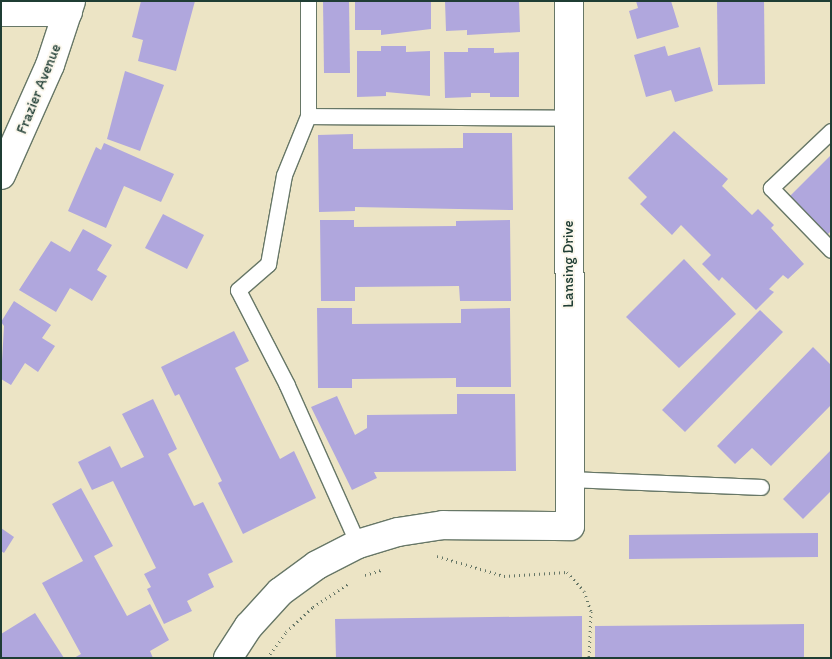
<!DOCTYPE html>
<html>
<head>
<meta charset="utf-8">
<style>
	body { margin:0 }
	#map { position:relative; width:832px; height:659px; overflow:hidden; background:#ece4c5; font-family:Itim,sans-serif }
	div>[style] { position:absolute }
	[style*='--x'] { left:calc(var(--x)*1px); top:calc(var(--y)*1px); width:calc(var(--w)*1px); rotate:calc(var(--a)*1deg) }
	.building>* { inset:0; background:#b0a7dd }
	.path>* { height:3px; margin-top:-1.5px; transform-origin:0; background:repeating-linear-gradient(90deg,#677767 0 1px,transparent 0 5px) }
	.roads { filter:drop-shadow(1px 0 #677767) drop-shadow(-1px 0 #677767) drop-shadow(0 1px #677767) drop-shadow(0 -1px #677767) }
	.service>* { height:15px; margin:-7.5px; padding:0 7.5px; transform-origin:7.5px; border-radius:7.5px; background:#fff }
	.minor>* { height:28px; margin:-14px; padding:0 14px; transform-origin:14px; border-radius:14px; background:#fff }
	span { translate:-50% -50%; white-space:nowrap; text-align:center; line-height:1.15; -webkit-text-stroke:4px #fbf7ec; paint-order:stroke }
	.street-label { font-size:15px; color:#1f3d34 }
	.frame { position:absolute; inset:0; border:2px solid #1f3d34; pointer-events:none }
</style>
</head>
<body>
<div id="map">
	<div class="building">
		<i style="clip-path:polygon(141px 1px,195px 1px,176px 71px,138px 61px,143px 40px,132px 37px)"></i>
		<i style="clip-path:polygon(323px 1px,349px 1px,350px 73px,324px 73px)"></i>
		<i style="clip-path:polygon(355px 1px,431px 1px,431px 29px,381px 35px,381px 30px,355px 30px)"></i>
		<i style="clip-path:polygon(445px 1px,519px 1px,520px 32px,467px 35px,467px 30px,446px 31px)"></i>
		<i style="clip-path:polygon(636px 1px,671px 1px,679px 27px,637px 39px,629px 11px,638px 8px)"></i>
		<i style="clip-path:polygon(717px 1px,764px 1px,765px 84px,718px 85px)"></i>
		<i style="clip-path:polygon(381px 46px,406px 46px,406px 52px,430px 51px,430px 96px,386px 92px,386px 96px,357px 97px,357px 51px,381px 51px)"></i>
		<i style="clip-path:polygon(665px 46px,668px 56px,700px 47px,713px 91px,675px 102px,671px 90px,646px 97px,634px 55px)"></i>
		<i style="clip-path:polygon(468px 48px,494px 48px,494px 53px,519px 52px,519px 97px,490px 97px,490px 93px,471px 93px,471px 97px,445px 98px,444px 52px,468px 52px)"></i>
		<i style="clip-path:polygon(125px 71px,164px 85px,140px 151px,107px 139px)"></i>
		<i style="clip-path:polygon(674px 131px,728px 179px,722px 186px,752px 215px,758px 209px,774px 225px,771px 228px,804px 264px,788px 279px,783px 275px,769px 289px,774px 292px,756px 310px,722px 277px,719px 281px,702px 264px,711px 255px,681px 225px,672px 235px,640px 204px,647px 197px,628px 178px)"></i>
		<i style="clip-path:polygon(463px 133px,512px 133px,513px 210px,355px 207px,355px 211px,319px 212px,318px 135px,353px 134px,353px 149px,463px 148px)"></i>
		<i style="clip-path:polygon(104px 143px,174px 174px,161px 202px,124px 186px,106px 228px,68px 211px,96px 147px,101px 150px)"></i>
		<i style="clip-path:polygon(831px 155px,831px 231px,827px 235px,789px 197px)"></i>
		<i style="clip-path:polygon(163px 214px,204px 235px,187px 269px,145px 248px)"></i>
		<i style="clip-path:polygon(320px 220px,354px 220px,354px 227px,456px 226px,456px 221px,510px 220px,511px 301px,460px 301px,459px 286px,355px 287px,355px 301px,321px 301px)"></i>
		<i style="clip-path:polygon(83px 229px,112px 245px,97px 270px,107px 276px,92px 301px,70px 288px,56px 312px,19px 290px,51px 241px,70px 252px)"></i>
		<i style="clip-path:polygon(684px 259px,736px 314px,679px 368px,626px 317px)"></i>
		<i style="clip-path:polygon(14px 301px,51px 325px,42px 338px,55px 346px,38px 372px,25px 363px,11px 385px,1px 379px,4px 326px,1px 322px)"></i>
		<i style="clip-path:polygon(317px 308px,352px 308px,352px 324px,461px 323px,461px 309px,510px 308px,511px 387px,456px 387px,456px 378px,352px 379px,352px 388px,318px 388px)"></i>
		<i style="clip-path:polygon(760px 310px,783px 332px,685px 432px,662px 410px)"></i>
		<i style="clip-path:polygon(234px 331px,249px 361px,235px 368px,280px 459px,294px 451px,316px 498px,243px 534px,218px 483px,222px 481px,179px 394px,175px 396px,161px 367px)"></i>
		<i style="clip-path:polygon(813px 347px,831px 365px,831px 405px,771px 466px,752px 448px,735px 464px,717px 446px)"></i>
		<i style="clip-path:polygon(457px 394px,515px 394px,516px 471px,374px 472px,377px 478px,352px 490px,311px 407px,337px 396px,355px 435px,367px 428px,367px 415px,457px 414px)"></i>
		<i style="clip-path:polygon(153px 399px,177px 449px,168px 454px,194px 506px,203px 502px,233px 562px,208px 574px,214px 587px,187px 601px,192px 611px,164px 624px,147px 589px,151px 587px,144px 574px,156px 568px,113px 481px,92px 490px,78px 462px,110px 446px,121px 468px,144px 457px,122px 414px)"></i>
		<i style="clip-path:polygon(831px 450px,831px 491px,803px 519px,783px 499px)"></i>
		<i style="clip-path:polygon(81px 488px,113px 546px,94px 556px,127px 616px,150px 604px,169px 640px,150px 651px,153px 658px,74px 658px,81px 654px,42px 583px,83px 561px,52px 504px)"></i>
		<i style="clip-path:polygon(1px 528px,14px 537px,4px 553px,1px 551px)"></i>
		<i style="clip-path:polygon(818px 533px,818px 557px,629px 559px,629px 535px)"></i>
		<i style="clip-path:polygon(35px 613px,64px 658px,1px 658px,1px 634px)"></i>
		<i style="clip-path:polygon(582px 616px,582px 658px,336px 658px,335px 619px)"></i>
		<i style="clip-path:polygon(804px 624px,804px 658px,595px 658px,595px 626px)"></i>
	</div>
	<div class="path">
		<i style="--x:437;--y:556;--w:70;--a:16.6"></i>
		<i style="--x:504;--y:576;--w:63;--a:-3.6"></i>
		<i style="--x:567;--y:572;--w:25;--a:48"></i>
		<i style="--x:584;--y:591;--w:21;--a:71"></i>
		<i style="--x:591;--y:611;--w:47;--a:92.4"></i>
		<i style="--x:365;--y:575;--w:17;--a:-17"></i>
		<i style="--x:267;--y:658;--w:32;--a:-54"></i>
		<i style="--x:286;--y:632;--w:37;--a:-43"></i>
		<i style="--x:313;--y:607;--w:43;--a:-33.7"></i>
	</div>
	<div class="roads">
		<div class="service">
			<i style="--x:308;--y:1;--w:115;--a:90"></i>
			<i style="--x:831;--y:131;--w:83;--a:136.5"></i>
			<i style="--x:771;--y:188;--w:86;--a:45.9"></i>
			<i style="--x:570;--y:479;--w:191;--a:2.4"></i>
			<i style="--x:358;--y:544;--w:174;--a:-114.1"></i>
			<i style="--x:287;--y:385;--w:107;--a:-117.3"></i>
			<i style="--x:238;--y:290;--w:40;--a:-41"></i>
			<i style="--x:268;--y:264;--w:90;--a:-79.8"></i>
			<i style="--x:284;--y:175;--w:64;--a:-67.9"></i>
			<i style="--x:308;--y:116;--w:261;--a:0.4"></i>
		</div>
		<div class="minor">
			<i style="--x:1;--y:12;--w:67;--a:0"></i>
			<i style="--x:1;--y:175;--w:120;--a:-66"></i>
			<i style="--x:50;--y:65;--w:67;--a:-71.8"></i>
			<i style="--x:228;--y:658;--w:38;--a:-57"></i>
			<i style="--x:249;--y:626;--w:46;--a:-47.6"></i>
			<i style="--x:280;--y:592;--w:46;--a:-36.1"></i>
			<i style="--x:317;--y:565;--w:46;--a:-27.1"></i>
			<i style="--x:358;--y:544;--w:42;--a:-16.7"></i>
			<i style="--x:398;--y:532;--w:46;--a:-8.8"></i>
			<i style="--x:443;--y:525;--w:127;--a:0.5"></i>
			<i style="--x:570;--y:526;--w:525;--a:-90.11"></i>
		</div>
	</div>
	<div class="street-label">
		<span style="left:39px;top:89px;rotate:-68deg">Frazier Avenue</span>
		<span style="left:569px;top:264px;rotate:-90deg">Lansing Drive</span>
	</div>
	<div class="frame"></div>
</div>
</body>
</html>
